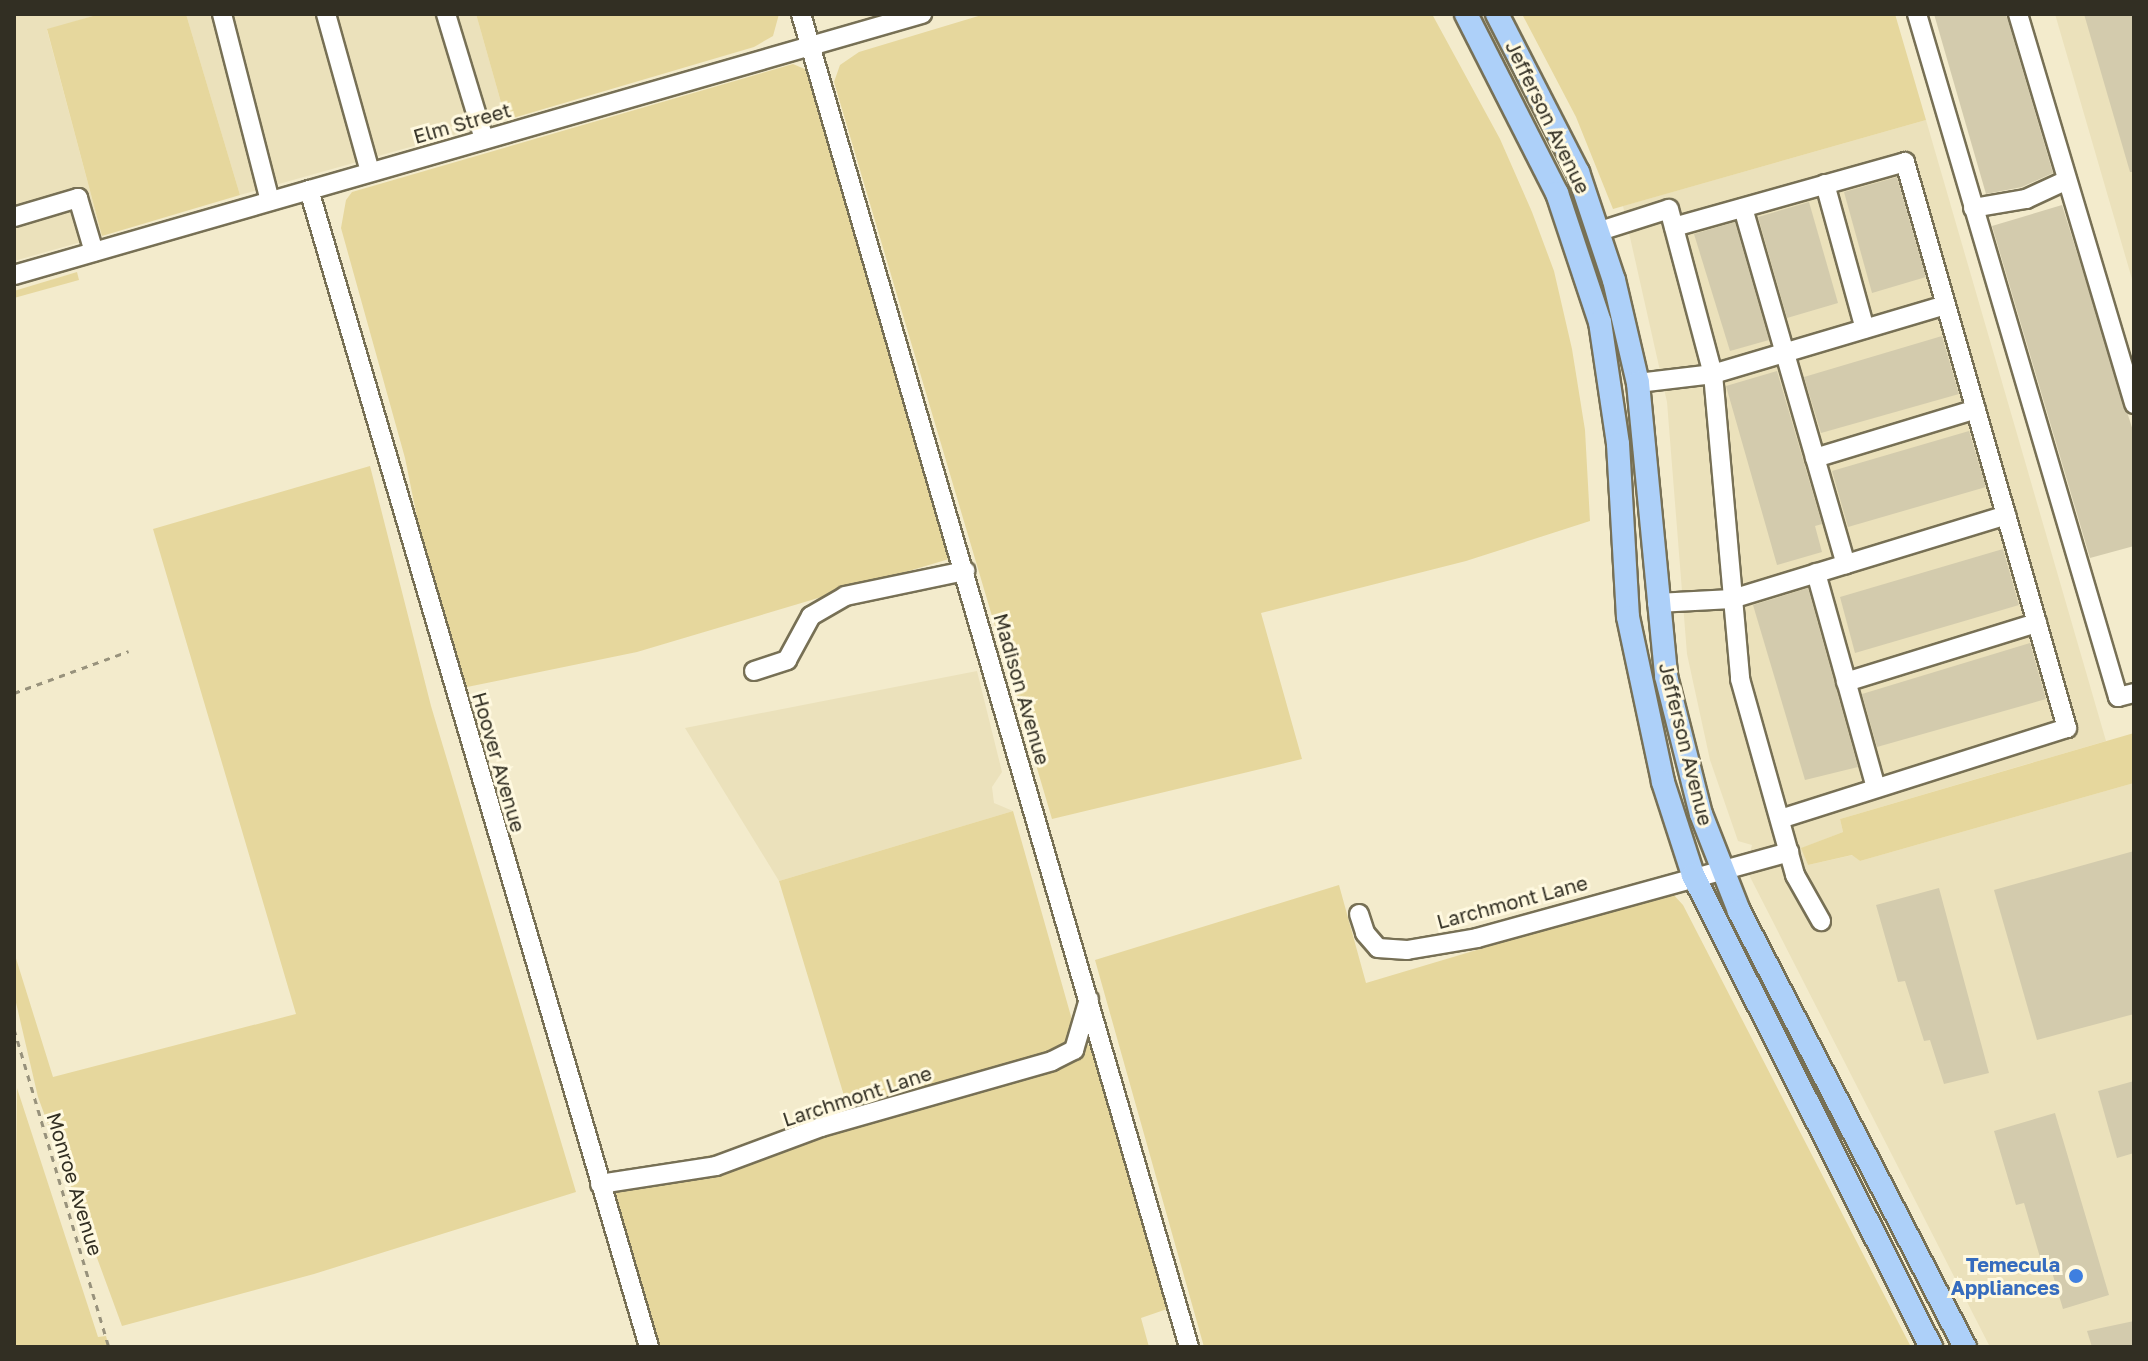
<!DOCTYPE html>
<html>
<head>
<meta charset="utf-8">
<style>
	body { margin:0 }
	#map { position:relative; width:2148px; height:1361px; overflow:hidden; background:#f3ebcc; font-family:"Golos Text",sans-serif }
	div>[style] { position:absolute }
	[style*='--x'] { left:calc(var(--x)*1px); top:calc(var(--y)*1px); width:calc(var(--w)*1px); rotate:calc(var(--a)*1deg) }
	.built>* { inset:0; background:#ebe1bb }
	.green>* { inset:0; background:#e6d79d }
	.building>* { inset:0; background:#d3cbad }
	.path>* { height:3px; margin-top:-1.5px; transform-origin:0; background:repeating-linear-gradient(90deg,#98927c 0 6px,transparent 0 12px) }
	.roads { filter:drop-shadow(2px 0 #777055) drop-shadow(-2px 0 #777055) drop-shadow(0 2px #777055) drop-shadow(0 -2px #777055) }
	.minor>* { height:18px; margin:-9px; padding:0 9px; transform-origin:9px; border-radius:9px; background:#fff }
	.major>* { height:22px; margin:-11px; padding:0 11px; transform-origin:11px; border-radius:11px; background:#add0f9 }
	.dots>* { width:22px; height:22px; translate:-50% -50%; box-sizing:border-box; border:4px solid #fff9e0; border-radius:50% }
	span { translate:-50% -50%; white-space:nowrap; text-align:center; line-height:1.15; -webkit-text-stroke:6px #fff9e0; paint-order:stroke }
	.street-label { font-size:20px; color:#322f23 }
	.shop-label { font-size:20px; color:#366cbe; font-weight:700 }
	.right { translate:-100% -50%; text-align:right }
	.frame { position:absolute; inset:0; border:16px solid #322f23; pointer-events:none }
</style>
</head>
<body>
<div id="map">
	<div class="built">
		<i style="clip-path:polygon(14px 14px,100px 14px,47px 30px,102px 236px,14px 261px)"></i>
		<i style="clip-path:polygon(186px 14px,476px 14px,506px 120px,240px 195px)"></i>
		<i style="clip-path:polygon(2055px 14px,2134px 14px,2134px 286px)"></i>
		<i style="clip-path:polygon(1926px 120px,2106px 741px,1840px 819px,1843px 832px,1802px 848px,1808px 865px,1853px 855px,1860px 861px,2134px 783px,2134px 1347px,1990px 1347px,1746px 869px,1752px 845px,1738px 841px,1710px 760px,1687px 654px,1667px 402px,1623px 206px)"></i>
		<i style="clip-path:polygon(977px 671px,1002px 772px,992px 787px,994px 803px,1013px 811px,779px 881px,685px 728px)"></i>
	</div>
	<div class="green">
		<i style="clip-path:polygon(100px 14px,186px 14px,240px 195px,102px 236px,47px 29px)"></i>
		<i style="clip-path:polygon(476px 14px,779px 14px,773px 36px,754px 47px,506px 120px)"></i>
		<i style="clip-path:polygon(985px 14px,1432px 14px,1500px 139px,1532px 212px,1554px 271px,1572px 349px,1585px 430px,1590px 521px,1466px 561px,1261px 613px,1302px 759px,1052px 819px,834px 82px,840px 65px,859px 52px)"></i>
		<i style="clip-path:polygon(1522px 14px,1895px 14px,1926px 120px,1613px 209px,1576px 117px)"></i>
		<i style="clip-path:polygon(793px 64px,807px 70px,813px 80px,949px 559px,637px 652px,467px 687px,423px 547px,405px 458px,341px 228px,346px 200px,352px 192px)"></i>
		<i style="clip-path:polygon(77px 272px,79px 280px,14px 298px,14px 291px)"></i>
		<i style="clip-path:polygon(370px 466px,431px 706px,576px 1192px,314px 1274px,122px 1326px,38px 1097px,14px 994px,14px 952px,53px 1077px,296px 1014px,153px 529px)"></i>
		<i style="clip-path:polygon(2134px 733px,2134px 783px,1860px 861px,1852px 855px,1808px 865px,1801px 848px,1843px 832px,1840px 819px)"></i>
		<i style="clip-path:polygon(1013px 811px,1076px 1034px,1094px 1050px,1170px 1308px,1141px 1318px,1149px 1347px,657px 1347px,613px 1201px,614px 1189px,627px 1173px,747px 1147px,848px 1109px,779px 881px)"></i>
		<i style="clip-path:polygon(1339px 885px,1366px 983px,1671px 892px,1683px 905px,1911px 1347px,1204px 1347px,1095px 960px)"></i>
		<i style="clip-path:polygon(17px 1088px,98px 1337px,106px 1336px,109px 1347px,14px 1347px)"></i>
	</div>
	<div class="building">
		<i style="clip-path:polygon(1934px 14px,2006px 14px,2053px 173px,2022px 187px,1986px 194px)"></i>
		<i style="clip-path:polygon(2084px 14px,2134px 14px,2134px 172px,2130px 172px)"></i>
		<i style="clip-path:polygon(1897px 177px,1926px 277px,1872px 293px,1844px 192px)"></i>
		<i style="clip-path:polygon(1809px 202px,1838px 303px,1787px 318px,1758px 217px)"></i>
		<i style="clip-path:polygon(2062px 205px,2134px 434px,2134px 546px,2090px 558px,1992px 226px)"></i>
		<i style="clip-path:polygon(1735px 222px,1769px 340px,1730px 351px,1694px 234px)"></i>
		<i style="clip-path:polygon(1942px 336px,1959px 394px,1821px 433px,1804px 377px)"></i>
		<i style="clip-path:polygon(1777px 371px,1822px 524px,1815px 526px,1822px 552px,1777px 565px,1726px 386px)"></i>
		<i style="clip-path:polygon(1969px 431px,1986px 487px,1848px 527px,1832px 471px)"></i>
		<i style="clip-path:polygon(2003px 549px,2019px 605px,1855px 653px,1840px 597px)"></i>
		<i style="clip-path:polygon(1808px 588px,1858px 767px,1805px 780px,1753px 605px)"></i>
		<i style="clip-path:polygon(2030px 643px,2046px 699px,1877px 747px,1862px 694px)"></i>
		<i style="clip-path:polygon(2134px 851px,2134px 1014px,2037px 1040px,1994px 890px)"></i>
		<i style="clip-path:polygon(1939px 888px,1989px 1073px,1944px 1084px,1930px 1040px,1924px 1041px,1905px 981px,1898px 982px,1876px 905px)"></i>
		<i style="clip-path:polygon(2134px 1081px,2134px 1153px,2117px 1158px,2098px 1091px)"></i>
		<i style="clip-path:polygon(2055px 1113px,2109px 1295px,2063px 1309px,2049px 1262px,2042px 1264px,2024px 1203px,2016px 1205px,1994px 1131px)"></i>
		<i style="clip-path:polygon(2134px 1321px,2134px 1347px,2092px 1347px,2087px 1331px)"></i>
	</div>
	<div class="path">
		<i style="--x:14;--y:693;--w:122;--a:-20.1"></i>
		<i style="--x:14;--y:1029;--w:332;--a:73.4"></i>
	</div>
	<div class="roads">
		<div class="minor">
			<i style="--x:222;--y:14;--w:193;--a:75.6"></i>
			<i style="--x:326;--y:14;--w:164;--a:74.4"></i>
			<i style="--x:446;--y:14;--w:131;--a:73.1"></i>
			<i style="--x:801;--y:14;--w:1388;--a:73.77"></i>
			<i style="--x:1917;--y:14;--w:712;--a:73.6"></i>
			<i style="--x:2118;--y:697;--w:16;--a:-14"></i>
			<i style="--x:2018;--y:14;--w:407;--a:73.4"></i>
			<i style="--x:1825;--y:184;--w:150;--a:74.6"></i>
			<i style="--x:309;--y:190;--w:1206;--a:73.62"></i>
			<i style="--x:1743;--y:208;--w:371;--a:73.9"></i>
			<i style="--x:1973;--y:208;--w:54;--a:-9.6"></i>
			<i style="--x:2026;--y:199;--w:45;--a:-24.9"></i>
			<i style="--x:14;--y:217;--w:67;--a:-16.5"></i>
			<i style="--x:78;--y:198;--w:56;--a:73.5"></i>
			<i style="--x:1674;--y:227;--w:240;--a:-15.7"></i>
			<i style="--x:1905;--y:162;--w:589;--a:74.03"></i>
			<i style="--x:2067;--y:728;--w:301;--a:162.4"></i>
			<i style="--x:1600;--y:231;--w:72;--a:-17.7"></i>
			<i style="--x:1669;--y:209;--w:171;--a:75.1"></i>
			<i style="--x:1713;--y:374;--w:306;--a:84.9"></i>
			<i style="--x:1740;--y:679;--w:204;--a:74.3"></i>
			<i style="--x:1795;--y:875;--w:53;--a:60.5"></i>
			<i style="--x:14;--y:275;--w:945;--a:-16.04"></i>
			<i style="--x:1638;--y:383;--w:76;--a:-6.8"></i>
			<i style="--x:1713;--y:374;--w:243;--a:-16.5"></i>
			<i style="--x:1815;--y:458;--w:168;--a:-16.9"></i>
			<i style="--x:1816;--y:573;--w:223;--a:74.4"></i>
			<i style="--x:1657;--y:603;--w:75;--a:-3.1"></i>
			<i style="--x:1732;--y:599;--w:287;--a:-17"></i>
			<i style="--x:754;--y:671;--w:35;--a:-18"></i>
			<i style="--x:787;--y:660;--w:50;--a:-61.4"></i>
			<i style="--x:811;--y:616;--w:39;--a:-30"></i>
			<i style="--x:845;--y:596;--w:123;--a:-11.8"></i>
			<i style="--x:1846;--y:682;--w:200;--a:-17.2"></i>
			<i style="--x:1359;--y:914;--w:20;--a:72"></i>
			<i style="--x:1365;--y:933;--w:20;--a:49"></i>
			<i style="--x:1378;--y:948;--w:29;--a:4"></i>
			<i style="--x:1407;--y:950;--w:71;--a:-9.7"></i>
			<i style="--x:1477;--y:938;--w:324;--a:-15.4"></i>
			<i style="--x:600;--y:1184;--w:117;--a:-8.8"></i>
			<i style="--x:716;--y:1166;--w:112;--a:-20.4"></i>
			<i style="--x:821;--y:1127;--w:240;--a:-15.9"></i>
			<i style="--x:1052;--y:1061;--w:25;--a:-27"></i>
			<i style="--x:1074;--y:1050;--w:53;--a:-73.6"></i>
		</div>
		<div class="major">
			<i style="--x:1466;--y:14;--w:201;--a:63.1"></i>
			<i style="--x:1557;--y:193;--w:136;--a:71.6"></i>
			<i style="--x:1600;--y:322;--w:123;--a:81.6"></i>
			<i style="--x:1618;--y:444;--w:173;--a:86.7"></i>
			<i style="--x:1628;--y:617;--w:169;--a:78"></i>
			<i style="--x:1663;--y:782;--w:98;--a:72.1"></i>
			<i style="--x:1693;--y:875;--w:529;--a:63.24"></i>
			<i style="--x:1497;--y:14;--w:178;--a:62.9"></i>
			<i style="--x:1578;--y:172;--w:114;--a:71.6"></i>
			<i style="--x:1614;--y:280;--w:106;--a:76.9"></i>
			<i style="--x:1638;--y:383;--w:294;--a:84.5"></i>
			<i style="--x:1666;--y:676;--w:142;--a:75.8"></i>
			<i style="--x:1701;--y:814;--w:104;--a:68.6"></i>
			<i style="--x:1739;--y:911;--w:491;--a:62.6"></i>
		</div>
	</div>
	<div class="dots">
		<i style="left:2076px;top:1276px;background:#3f7fe0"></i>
	</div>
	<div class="street-label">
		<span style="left:1548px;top:117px;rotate:64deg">Jefferson Avenue</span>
		<span style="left:462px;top:123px;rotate:-16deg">Elm Street</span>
		<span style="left:1022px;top:689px;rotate:74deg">Madison Avenue</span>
		<span style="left:1686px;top:744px;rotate:76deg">Jefferson Avenue</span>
		<span style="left:499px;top:762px;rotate:74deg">Hoover Avenue</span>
		<span style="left:1512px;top:902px;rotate:-15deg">Larchmont Lane</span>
		<span style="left:857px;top:1096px;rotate:-18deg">Larchmont Lane</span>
		<span style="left:75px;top:1184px;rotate:73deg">Monroe Avenue</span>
	</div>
	<div class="shop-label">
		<span class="right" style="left:2060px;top:1276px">Temecula<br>Appliances</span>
	</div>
	<div class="frame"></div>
</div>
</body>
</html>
